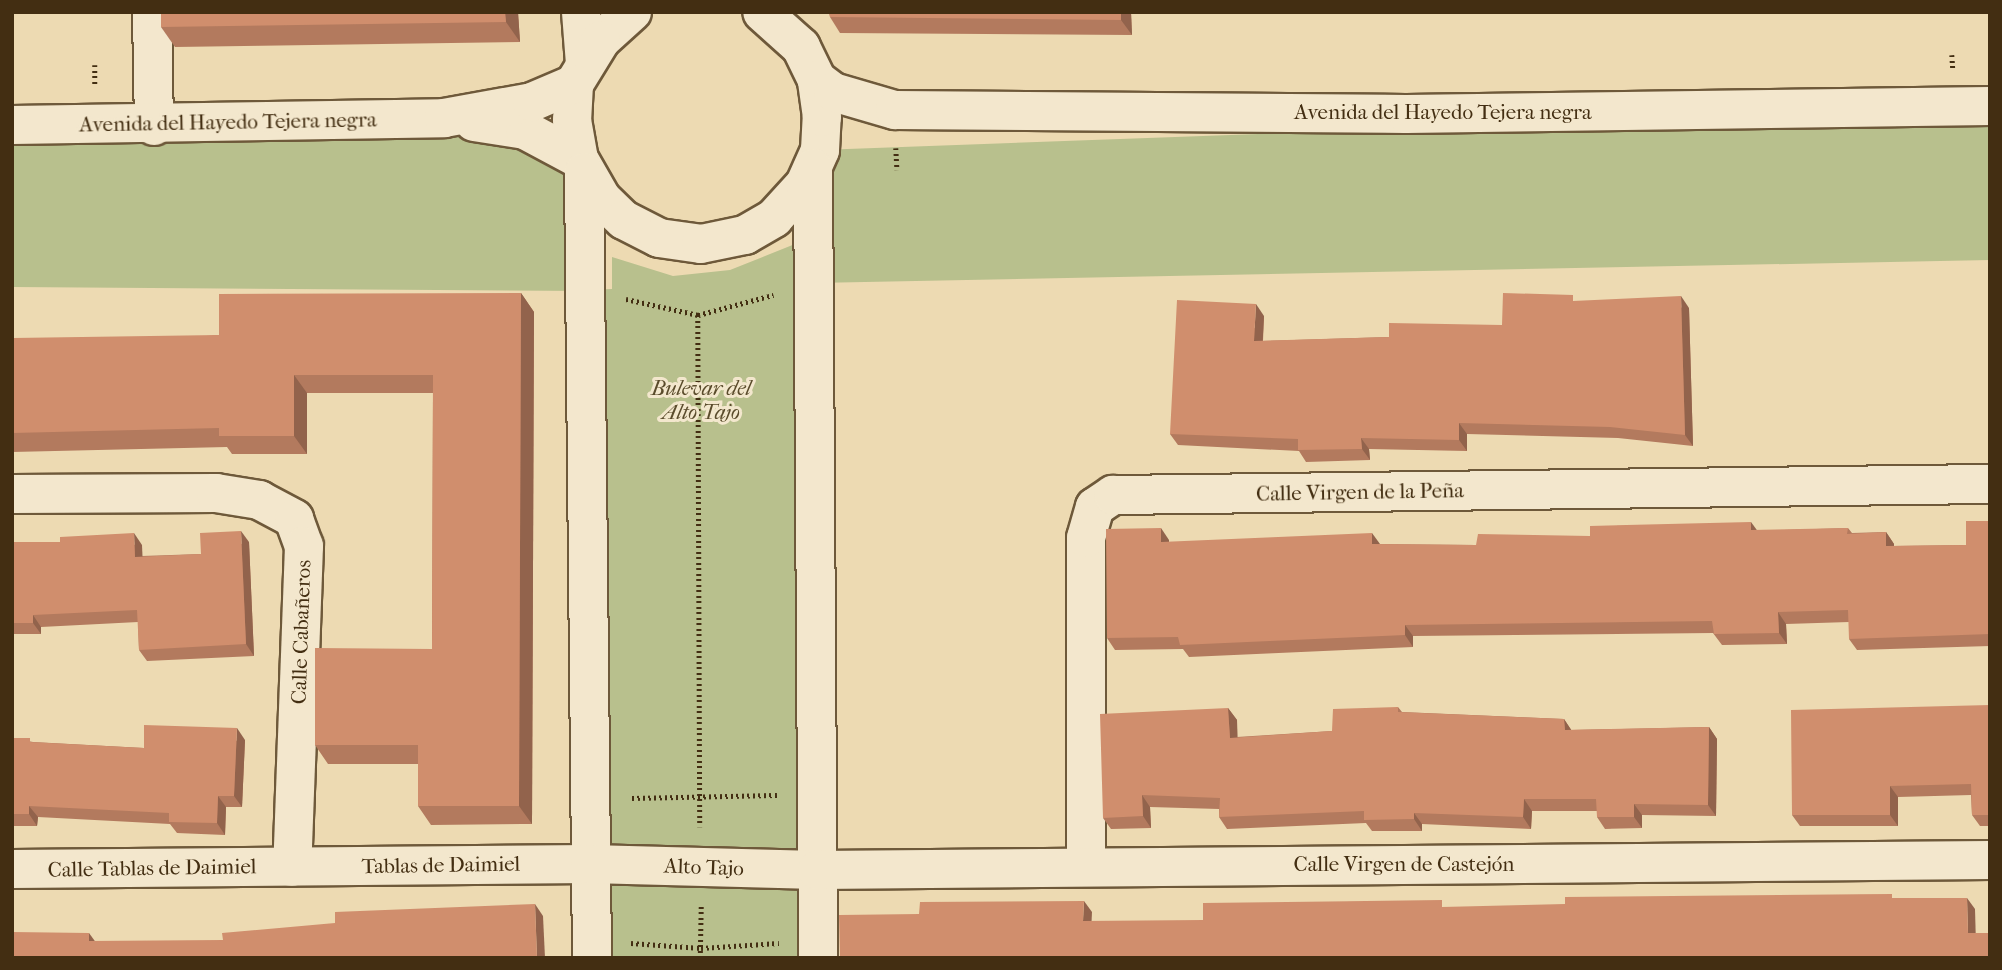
<!DOCTYPE html>
<html>
<head>
<meta charset="utf-8">
<style>
	body { margin:0 }
	#map { position:relative; width:2002px; height:970px; overflow:hidden; background:#eddab2; font-family:"IM FELL French Canon",serif }
	div>[style] { position:absolute }
	[style*='--x'] { left:calc(var(--x)*1px); top:calc(var(--y)*1px); width:calc(var(--w)*1px); rotate:calc(var(--a)*1deg) }
	.green>* { inset:0; background:#b8c08d }
	.path>* { height:4.5px; margin-top:-2.25px; transform-origin:0; background:repeating-linear-gradient(90deg,#432e12 0 2px,transparent 0 5.5px) }
	.roads { filter:drop-shadow(2px 0 #6e593a) drop-shadow(-2px 0 #6e593a) drop-shadow(0 2px #6e593a) drop-shadow(0 -2px #6e593a) }
	.minor>* { height:38px; margin:-19px; padding:0 19px; transform-origin:19px; border-radius:19px; background:#f3e7cd }
	.wall>* { inset:0; background:#b37a5e }
	.shaded-wall>* { inset:0; background:#92634c }
	.building>* { inset:0; background:#d08e6d }
	span { translate:-50% -50%; white-space:nowrap; text-align:center; line-height:1.15; -webkit-text-stroke:6px #f3e7cd; paint-order:stroke }
	.street-label { font-size:21px; color:#432e12 }
	.park-label { font-size:21px; color:#5a4b2b; font-style:italic }
	.frame { position:absolute; inset:0; border:14px solid #432e12; pointer-events:none }
</style>
</head>
<body>
<div id="map">
	<div class="green">
		<i style="clip-path:polygon(1990px 107px,1990px 260px,814px 283px,818px 958px,596px 958px,587px 291px,12px 287px,12px 125px,444px 118px,579px 159px,588px 290px,612px 289px,612px 257px,673px 276px,730px 270px,795px 244px,820px 150px)"></i>
	</div>
	<div class="path">
		<i style="--x:1952;--y:55;--w:13;--a:86"></i>
		<i style="--x:95;--y:65;--w:20;--a:90"></i>
		<i style="--x:896;--y:148;--w:22;--a:87"></i>
		<i style="--x:626;--y:299;--w:74;--a:12.5"></i>
		<i style="--x:698;--y:315;--w:78;--a:-14.9"></i>
		<i style="--x:698;--y:315;--w:512;--a:89.78"></i>
		<i style="--x:632;--y:798;--w:145;--a:-1.2"></i>
		<i style="--x:631;--y:943;--w:70;--a:4.1"></i>
		<i style="--x:701;--y:948;--w:78;--a:-3.7"></i>
		<i style="--x:700;--y:958;--w:52;--a:-88.9"></i>
	</div>
	<div class="roads">
		<div class="minor">
			<i style="--x:152;--y:12;--w:114;--a:89"></i>
			<i style="--x:581;--y:12;--w:52;--a:85.6"></i>
			<i style="--x:632;--y:12;--w:42;--a:137.9"></i>
			<i style="--x:601;--y:40;--w:52;--a:121.5"></i>
			<i style="--x:574;--y:84;--w:36;--a:93"></i>
			<i style="--x:572;--y:120;--w:40;--a:80"></i>
			<i style="--x:579;--y:159;--w:46;--a:60.1"></i>
			<i style="--x:602;--y:199;--w:30;--a:44"></i>
			<i style="--x:624;--y:220;--w:39;--a:27"></i>
			<i style="--x:659;--y:238;--w:42;--a:8.1"></i>
			<i style="--x:701;--y:244;--w:45;--a:-11.6"></i>
			<i style="--x:745;--y:235;--w:34;--a:-30"></i>
			<i style="--x:774;--y:218;--w:46;--a:-47.6"></i>
			<i style="--x:805;--y:184;--w:37;--a:-66"></i>
			<i style="--x:820;--y:150;--w:33;--a:-87"></i>
			<i style="--x:822;--y:117;--w:37;--a:-98"></i>
			<i style="--x:817;--y:80;--w:37;--a:-116"></i>
			<i style="--x:801;--y:47;--w:52;--a:-138.1"></i>
			<i style="--x:817;--y:80;--w:20;--a:37"></i>
			<i style="--x:833;--y:92;--w:65;--a:16.2"></i>
			<i style="--x:895;--y:110;--w:511;--a:0.45"></i>
			<i style="--x:1406;--y:114;--w:584;--a:-0.78"></i>
			<i style="--x:474;--y:122;--w:52;--a:8.9"></i>
			<i style="--x:525;--y:130;--w:61;--a:28.2"></i>
			<i style="--x:12;--y:125;--w:432;--a:-0.9"></i>
			<i style="--x:444;--y:118;--w:89;--a:-10.3"></i>
			<i style="--x:532;--y:102;--w:46;--a:-23.2"></i>
			<i style="--x:813;--y:168;--w:790;--a:89.64"></i>
			<i style="--x:584;--y:172;--w:786;--a:89.42"></i>
			<i style="--x:12;--y:494;--w:204;--a:-0.3"></i>
			<i style="--x:216;--y:493;--w:44;--a:9.2"></i>
			<i style="--x:259;--y:500;--w:40;--a:28"></i>
			<i style="--x:294;--y:519;--w:29;--a:70"></i>
			<i style="--x:304;--y:546;--w:321;--a:92.1"></i>
			<i style="--x:1086;--y:867;--w:329;--a:-90"></i>
			<i style="--x:1086;--y:538;--w:32;--a:-74"></i>
			<i style="--x:1095;--y:507;--w:22;--a:-34"></i>
			<i style="--x:1113;--y:495;--w:877;--a:-0.72"></i>
			<i style="--x:12;--y:869;--w:578;--a:-0.5"></i>
			<i style="--x:590;--y:864;--w:227;--a:1.5"></i>
			<i style="--x:817;--y:870;--w:1173;--a:-0.49"></i>
		</div>
	</div>
	<div class="wall">
		<i style="clip-path:polygon(161px 12px,518px 12px,520px 42px,175px 47px,161px 27px)"></i>
		<i style="clip-path:polygon(829px 12px,1131px 12px,1132px 35px,840px 33px,830px 17px)"></i>
		<i style="clip-path:polygon(521px 293px,534px 312px,532px 824px,431px 825px,418px 806px,418px 764px,328px 764px,315px 745px,432px 649px,433px 393px,307px 393px,307px 454px,232px 454px,227px 447px,12px 452px,12px 352px,219px 335px)"></i>
		<i style="clip-path:polygon(1578px 301px,1689px 308px,1693px 446px,1618px 438px,1467px 434px,1467px 451px,1369px 449px,1370px 460px,1306px 462px,1299px 451px,1178px 445px,1170px 434px,1264px 316px,1263px 341px,1389px 337px,1502px 325px)"></i>
		<i style="clip-path:polygon(1990px 521px,1990px 646px,1857px 650px,1849px 639px,1849px 622px,1786px 624px,1787px 644px,1722px 645px,1713px 633px,1413px 636px,1413px 647px,1189px 657px,1183px 649px,1115px 650px,1107px 638px,1169px 540px,1169px 542px,1476px 545px,1590px 536px,1848px 528px,1852px 533px,1886px 532px,1894px 544px,1894px 546px,1966px 545px)"></i>
		<i style="clip-path:polygon(12px 542px,142px 545px,142px 556px,201px 554px,249px 542px,254px 656px,147px 661px,139px 650px,138px 622px,41px 627px,41px 634px,12px 634px)"></i>
		<i style="clip-path:polygon(1990px 705px,1990px 826px,1980px 826px,1972px 815px,1971px 795px,1898px 797px,1898px 826px,1800px 826px,1792px 815px)"></i>
		<i style="clip-path:polygon(1398px 707px,1402px 712px,1564px 719px,1571px 730px,1709px 727px,1717px 739px,1716px 816px,1642px 815px,1642px 828px,1605px 829px,1597px 817px,1597px 811px,1532px 811px,1531px 829px,1422px 824px,1422px 831px,1372px 831px,1366px 823px,1227px 829px,1219px 817px,1219px 809px,1150px 807px,1151px 828px,1111px 829px,1103px 818px,1228px 708px,1237px 720px,1237px 737px,1332px 731px)"></i>
		<i style="clip-path:polygon(12px 738px,33px 742px,144px 748px,245px 740px,242px 807px,226px 807px,225px 835px,177px 833px,170px 824px,38px 817px,37px 826px,12px 826px)"></i>
	</div>
	<div class="shaded-wall">
		<i style="clip-path:polygon(505px 12px,518px 12px,520px 42px,506px 22px)"></i>
		<i style="clip-path:polygon(1121px 12px,1131px 12px,1132px 35px,1121px 20px)"></i>
		<i style="clip-path:polygon(521px 293px,534px 312px,532px 824px,519px 806px)"></i>
		<i style="clip-path:polygon(1681px 296px,1689px 308px,1693px 446px,1685px 435px)"></i>
		<i style="clip-path:polygon(1256px 304px,1264px 316px,1262px 353px,1254px 341px)"></i>
		<i style="clip-path:polygon(294px 375px,307px 393px,307px 454px,294px 436px)"></i>
		<i style="clip-path:polygon(1459px 423px,1467px 434px,1467px 451px,1459px 440px)"></i>
		<i style="clip-path:polygon(1361px 438px,1369px 449px,1370px 460px,1362px 449px)"></i>
		<i style="clip-path:polygon(1751px 522px,1759px 533px,1751px 530px)"></i>
		<i style="clip-path:polygon(1161px 528px,1169px 540px,1169px 553px,1161px 542px)"></i>
		<i style="clip-path:polygon(241px 531px,249px 542px,254px 656px,246px 644px)"></i>
		<i style="clip-path:polygon(1886px 532px,1894px 544px,1894px 557px,1886px 546px)"></i>
		<i style="clip-path:polygon(134px 533px,142px 545px,143px 568px,135px 557px)"></i>
		<i style="clip-path:polygon(1372px 533px,1380px 544px,1372px 544px)"></i>
		<i style="clip-path:polygon(1778px 612px,1786px 624px,1787px 644px,1779px 633px)"></i>
		<i style="clip-path:polygon(33px 615px,41px 627px,41px 634px,33px 623px)"></i>
		<i style="clip-path:polygon(1405px 625px,1413px 636px,1413px 647px,1405px 635px)"></i>
		<i style="clip-path:polygon(1228px 708px,1237px 720px,1238px 749px,1230px 738px)"></i>
		<i style="clip-path:polygon(1564px 719px,1572px 731px,1565px 730px)"></i>
		<i style="clip-path:polygon(1709px 727px,1717px 739px,1716px 816px,1708px 805px)"></i>
		<i style="clip-path:polygon(237px 728px,245px 740px,242px 807px,234px 796px)"></i>
		<i style="clip-path:polygon(1890px 786px,1898px 797px,1898px 826px,1890px 815px)"></i>
		<i style="clip-path:polygon(1142px 795px,1150px 807px,1151px 828px,1143px 816px)"></i>
		<i style="clip-path:polygon(218px 796px,226px 807px,225px 835px,217px 823px)"></i>
		<i style="clip-path:polygon(1524px 799px,1532px 811px,1531px 829px,1523px 817px)"></i>
		<i style="clip-path:polygon(1634px 804px,1642px 815px,1642px 828px,1634px 817px)"></i>
		<i style="clip-path:polygon(29px 806px,38px 817px,37px 826px,29px 814px)"></i>
		<i style="clip-path:polygon(1414px 813px,1422px 824px,1422px 831px,1414px 819px)"></i>
		<i style="clip-path:polygon(1967px 898px,1975px 909px,1976px 945px,1968px 933px)"></i>
		<i style="clip-path:polygon(1084px 901px,1092px 912px,1091px 933px,1083px 921px)"></i>
		<i style="clip-path:polygon(535px 904px,543px 916px,545px 958px,537px 958px)"></i>
		<i style="clip-path:polygon(89px 933px,97px 944px,89px 941px)"></i>
	</div>
	<div class="building">
		<i style="clip-path:polygon(161px 12px,505px 12px,506px 22px,161px 27px)"></i>
		<i style="clip-path:polygon(829px 12px,1121px 12px,1121px 20px,830px 17px)"></i>
		<i style="clip-path:polygon(521px 293px,519px 806px,418px 806px,418px 745px,315px 745px,315px 648px,432px 649px,433px 375px,294px 375px,294px 436px,219px 436px,219px 428px,12px 433px,12px 352px,14px 352px,13px 338px,219px 335px,219px 294px)"></i>
		<i style="clip-path:polygon(1503px 293px,1573px 295px,1573px 301px,1681px 296px,1685px 435px,1610px 427px,1459px 423px,1459px 440px,1361px 438px,1362px 449px,1298px 450px,1298px 439px,1170px 434px,1177px 300px,1256px 304px,1254px 341px,1389px 337px,1389px 323px,1502px 325px)"></i>
		<i style="clip-path:polygon(1966px 521px,1990px 521px,1990px 634px,1849px 639px,1848px 610px,1778px 612px,1779px 633px,1714px 634px,1712px 621px,1405px 625px,1405px 635px,1180px 645px,1178px 637px,1107px 638px,1106px 529px,1161px 528px,1161px 542px,1372px 533px,1372px 544px,1476px 545px,1478px 534px,1590px 536px,1590px 526px,1751px 522px,1751px 530px,1848px 528px,1847px 534px,1886px 532px,1886px 546px,1966px 545px)"></i>
		<i style="clip-path:polygon(241px 531px,246px 644px,139px 650px,137px 610px,33px 615px,33px 623px,12px 623px,12px 542px,60px 542px,60px 537px,134px 533px,135px 557px,201px 554px,200px 533px)"></i>
		<i style="clip-path:polygon(1990px 705px,1990px 815px,1972px 815px,1971px 784px,1890px 786px,1890px 815px,1792px 815px,1791px 710px)"></i>
		<i style="clip-path:polygon(1398px 707px,1398px 712px,1564px 719px,1565px 730px,1709px 727px,1708px 805px,1634px 804px,1634px 817px,1597px 817px,1596px 799px,1524px 799px,1523px 817px,1414px 813px,1414px 819px,1364px 820px,1364px 811px,1219px 817px,1220px 798px,1142px 795px,1143px 816px,1103px 818px,1100px 714px,1228px 708px,1230px 738px,1332px 731px,1333px 709px)"></i>
		<i style="clip-path:polygon(144px 725px,237px 728px,234px 796px,218px 796px,217px 823px,169px 822px,169px 813px,29px 806px,29px 814px,12px 814px,12px 738px,30px 738px,30px 742px,144px 748px)"></i>
		<i style="clip-path:polygon(1892px 894px,1892px 898px,1967px 898px,1968px 933px,1990px 933px,1990px 958px,840px 958px,839px 915px,919px 914px,920px 902px,1084px 901px,1083px 921px,1203px 920px,1203px 903px,1442px 900px,1442px 907px,1565px 904px,1565px 897px)"></i>
		<i style="clip-path:polygon(535px 904px,537px 958px,12px 958px,12px 932px,89px 933px,89px 941px,223px 940px,222px 933px,335px 923px,335px 912px)"></i>
	</div>
	<div class="street-label">
		<span style="left:1443px;top:112px">Avenida del Hayedo Tejera negra</span>
		<span style="left:228px;top:122px;rotate:-1deg">Avenida del Hayedo Tejera negra</span>
		<span style="left:1360px;top:492px;rotate:-1deg">Calle Virgen de la Peña</span>
		<span style="left:301px;top:632px;rotate:-88deg">Calle Cabañeros</span>
		<span style="left:1404px;top:864px">Calle Virgen de Castejón</span>
		<span style="left:441px;top:865px;rotate:-1deg">Tablas de Daimiel</span>
		<span style="left:704px;top:867px;rotate:2deg">Alto Tajo</span>
		<span style="left:152px;top:868px;rotate:-1deg">Calle Tablas de Daimiel</span>
	</div>
	<div class="park-label">
		<span style="left:701px;top:400px">Bulevar del<br>Alto Tajo</span>
	</div>
	<div class="frame"></div>
</div>
</body>
</html>
